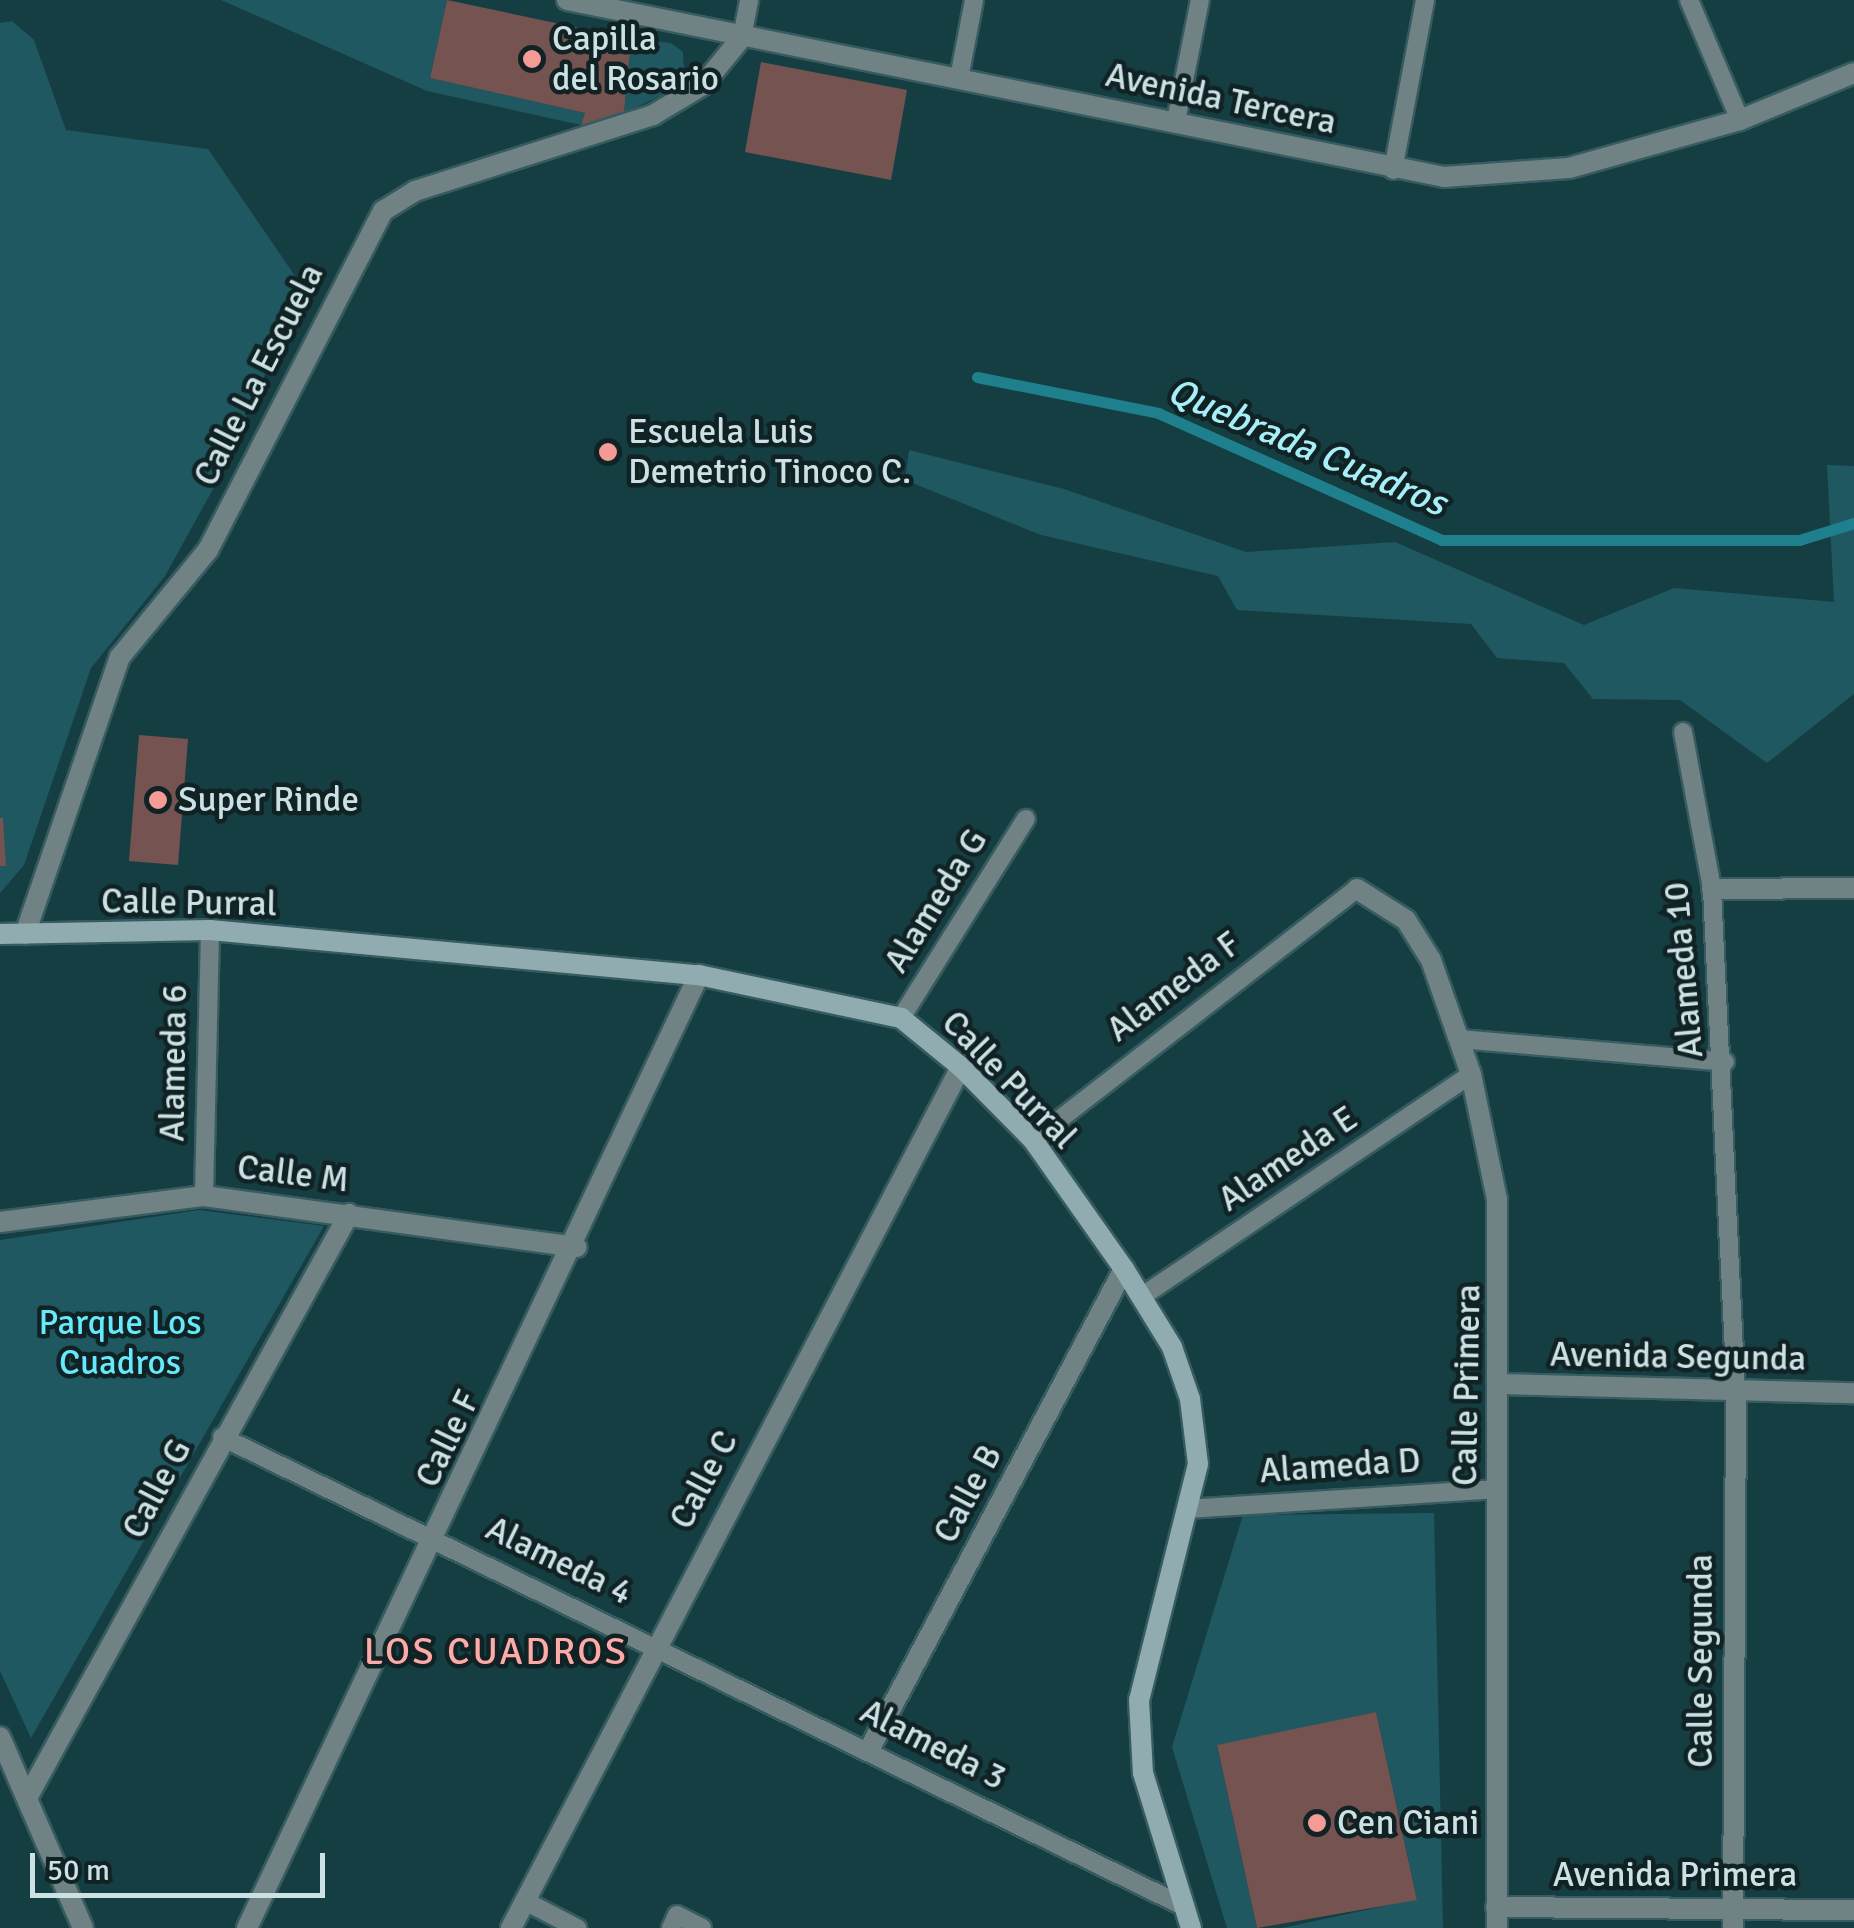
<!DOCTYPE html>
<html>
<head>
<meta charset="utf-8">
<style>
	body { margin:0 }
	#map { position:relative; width:1854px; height:1928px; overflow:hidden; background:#153e43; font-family:Signika,sans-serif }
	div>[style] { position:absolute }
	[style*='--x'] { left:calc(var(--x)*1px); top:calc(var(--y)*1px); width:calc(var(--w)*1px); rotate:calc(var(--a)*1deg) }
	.green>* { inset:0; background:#1f5860 }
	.stream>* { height:11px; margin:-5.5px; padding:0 5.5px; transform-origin:5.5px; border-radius:5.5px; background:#1d808c }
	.building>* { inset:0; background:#755351 }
	.roads { filter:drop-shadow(2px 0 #365b60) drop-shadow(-2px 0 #365b60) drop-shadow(0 2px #365b60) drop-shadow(0 -2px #365b60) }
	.lane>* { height:18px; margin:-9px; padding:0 9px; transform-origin:9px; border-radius:9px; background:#718285 }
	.street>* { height:20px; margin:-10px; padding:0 10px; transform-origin:10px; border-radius:10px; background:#718285 }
	.secondary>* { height:20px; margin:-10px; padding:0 10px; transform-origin:10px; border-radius:10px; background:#91acb1 }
	.dots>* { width:28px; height:28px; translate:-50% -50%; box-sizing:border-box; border:5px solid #112224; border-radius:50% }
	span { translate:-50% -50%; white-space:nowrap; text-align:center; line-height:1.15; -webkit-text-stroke:9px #112224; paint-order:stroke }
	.poi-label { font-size:35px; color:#cce1e4 }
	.left { translate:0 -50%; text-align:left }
	.street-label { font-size:35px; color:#cce1e4 }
	.park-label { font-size:35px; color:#65e9fb }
	.water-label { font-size:38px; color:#a8eef8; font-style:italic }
	.neighbourhood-label { font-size:38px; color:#feaaa6; letter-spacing:2.5px }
	.scale { position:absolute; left:30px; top:1853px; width:295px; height:45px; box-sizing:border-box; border:5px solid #cce1e4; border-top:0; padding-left:12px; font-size:30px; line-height:35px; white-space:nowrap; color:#cce1e4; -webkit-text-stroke:8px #112224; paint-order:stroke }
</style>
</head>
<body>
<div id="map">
	<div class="green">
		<i style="clip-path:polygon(221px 0,447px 0,430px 78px,585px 113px,581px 125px,427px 91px)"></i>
		<i style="clip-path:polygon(12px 21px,34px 40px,66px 130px,208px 149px,304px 289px,212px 491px,165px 576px,91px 668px,24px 865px,0 893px,0 23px)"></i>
		<i style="clip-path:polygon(631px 39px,671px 43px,683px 52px,684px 74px,677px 88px,624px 113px)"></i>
		<i style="clip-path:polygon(909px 450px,1064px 489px,1246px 552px,1395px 542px,1584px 625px,1674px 588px,1834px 602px,1827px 465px,1854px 466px,1854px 694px,1767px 763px,1680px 700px,1593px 699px,1564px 663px,1497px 658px,1471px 624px,1237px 610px,1218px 576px,1041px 535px,905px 480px)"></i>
		<i style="clip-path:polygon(199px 1210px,324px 1226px,31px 1738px,0 1671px,0 1240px)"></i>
		<i style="clip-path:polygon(1434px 1513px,1443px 1928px,1282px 1928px,1417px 1899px,1376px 1712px,1217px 1746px,1257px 1928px,1227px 1928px,1172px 1747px,1243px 1515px)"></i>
	</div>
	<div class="stream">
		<i style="--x:977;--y:377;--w:185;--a:11.2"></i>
		<i style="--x:1158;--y:413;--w:311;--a:24.1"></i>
		<i style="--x:1442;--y:540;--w:357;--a:0"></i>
		<i style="--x:1799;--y:540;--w:58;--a:-17.2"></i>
	</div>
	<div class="building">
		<i style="clip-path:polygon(447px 0,631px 39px,624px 113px,581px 125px,585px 113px,430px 78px)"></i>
		<i style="clip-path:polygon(761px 62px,907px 90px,891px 180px,745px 152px)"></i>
		<i style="clip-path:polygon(139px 735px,188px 739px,178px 865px,129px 861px)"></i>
		<i style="clip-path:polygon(0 818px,3px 818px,6px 866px,0 866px)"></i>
		<i style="clip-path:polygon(1376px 1712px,1417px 1900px,1257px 1928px,1217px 1745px)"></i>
	</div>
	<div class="roads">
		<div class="lane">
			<i style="--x:1689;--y:0;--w:130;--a:67"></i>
			<i style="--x:742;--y:37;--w:38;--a:-79"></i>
			<i style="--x:959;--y:78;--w:79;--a:-79.1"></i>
			<i style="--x:1176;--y:121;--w:123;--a:-78.8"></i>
			<i style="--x:1393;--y:170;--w:173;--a:-79.3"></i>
			<i style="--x:1683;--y:732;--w:160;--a:79.5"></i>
			<i style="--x:1712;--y:889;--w:506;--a:87.28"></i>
			<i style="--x:901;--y:1018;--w:235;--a:-57.9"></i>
			<i style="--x:1459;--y:1039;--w:267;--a:4.9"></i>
			<i style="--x:1033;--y:1140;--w:410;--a:-37.8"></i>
			<i style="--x:204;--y:1196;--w:266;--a:-88.7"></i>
			<i style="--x:1141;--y:1297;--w:398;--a:-34"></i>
			<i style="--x:222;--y:1437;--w:1069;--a:26.01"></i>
			<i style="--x:1188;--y:1509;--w:310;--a:-3.7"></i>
			<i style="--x:525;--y:1901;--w:59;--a:27.4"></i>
			<i style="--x:671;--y:1928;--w:14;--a:-65"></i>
			<i style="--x:677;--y:1915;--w:28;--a:27"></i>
		</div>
		<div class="street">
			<i style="--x:567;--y:0;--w:895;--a:11.41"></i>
			<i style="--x:1444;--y:177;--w:125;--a:-4.1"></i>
			<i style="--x:1569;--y:168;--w:178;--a:-15.7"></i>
			<i style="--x:1740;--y:120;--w:123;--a:-22.4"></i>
			<i style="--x:1357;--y:889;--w:58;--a:32.3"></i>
			<i style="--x:1406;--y:920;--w:47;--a:58"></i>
			<i style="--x:1431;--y:960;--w:121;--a:70.7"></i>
			<i style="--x:1471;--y:1074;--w:129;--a:78.3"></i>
			<i style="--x:1497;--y:1200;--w:728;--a:90"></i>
			<i style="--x:1712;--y:889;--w:142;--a:-0.4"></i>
			<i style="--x:25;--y:934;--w:293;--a:-71.1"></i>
			<i style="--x:120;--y:657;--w:139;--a:-50.6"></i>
			<i style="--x:208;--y:550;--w:382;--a:-62.7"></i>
			<i style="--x:383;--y:211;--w:38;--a:-32"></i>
			<i style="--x:415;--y:191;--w:250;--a:-17.7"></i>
			<i style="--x:653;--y:115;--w:58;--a:-31"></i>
			<i style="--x:703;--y:85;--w:62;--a:-50.9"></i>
			<i style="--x:0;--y:1222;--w:206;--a:-7.3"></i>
			<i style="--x:204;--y:1196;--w:376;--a:7.8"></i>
			<i style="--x:1501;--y:1384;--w:353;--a:1.5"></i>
			<i style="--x:0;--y:1737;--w:208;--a:66.5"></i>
			<i style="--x:870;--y:1748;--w:542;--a:-62.06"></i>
			<i style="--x:27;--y:1798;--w:667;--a:-61.13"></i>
			<i style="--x:1496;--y:1907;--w:358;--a:0.5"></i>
			<i style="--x:247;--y:1928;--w:1055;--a:-64.63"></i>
			<i style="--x:511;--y:1928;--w:972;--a:-62.41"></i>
			<i style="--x:1733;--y:1928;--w:534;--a:-89.68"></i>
		</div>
		<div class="secondary">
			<i style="--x:0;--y:934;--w:210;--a:-1.1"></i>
			<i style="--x:210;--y:930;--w:491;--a:5.3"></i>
			<i style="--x:699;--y:975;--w:207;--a:12"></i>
			<i style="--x:901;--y:1018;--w:77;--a:39.2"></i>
			<i style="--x:961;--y:1067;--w:103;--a:45.4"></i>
			<i style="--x:1033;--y:1140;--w:158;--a:54.8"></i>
			<i style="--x:1124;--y:1269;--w:92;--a:58.4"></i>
			<i style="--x:1172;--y:1347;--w:55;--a:70.9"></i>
			<i style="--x:1190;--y:1399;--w:65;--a:83"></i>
			<i style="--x:1198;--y:1464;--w:243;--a:104"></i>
			<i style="--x:1139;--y:1700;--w:73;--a:86.9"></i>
			<i style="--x:1143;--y:1773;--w:162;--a:72.8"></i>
		</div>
	</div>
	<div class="dots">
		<i style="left:532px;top:59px;background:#f59b97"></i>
		<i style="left:608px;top:452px;background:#f59b97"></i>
		<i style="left:158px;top:800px;background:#f59b97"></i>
		<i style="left:1317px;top:1823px;background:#f59b97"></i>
	</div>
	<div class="poi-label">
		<span class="left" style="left:552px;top:59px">Capilla<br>del Rosario</span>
		<span class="left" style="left:628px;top:452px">Escuela Luis<br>Demetrio Tinoco C.</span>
		<span class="left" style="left:178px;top:800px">Super Rinde</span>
		<span class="left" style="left:1337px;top:1823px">Cen Ciani</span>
	</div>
	<div class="street-label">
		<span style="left:1221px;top:99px;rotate:12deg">Avenida Tercera</span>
		<span style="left:259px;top:375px;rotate:-63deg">Calle La Escuela</span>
		<span style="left:936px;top:901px;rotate:-58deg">Alameda G</span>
		<span style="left:189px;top:903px;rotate:1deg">Calle Purral</span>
		<span style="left:1684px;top:970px;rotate:-95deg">Alameda 10</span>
		<span style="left:1174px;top:987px;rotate:-37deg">Alameda F</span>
		<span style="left:174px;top:1063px;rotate:-89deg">Alameda 6</span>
		<span style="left:1009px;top:1080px;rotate:46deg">Calle Purral</span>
		<span style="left:1288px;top:1159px;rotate:-34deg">Alameda E</span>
		<span style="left:293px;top:1174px;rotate:7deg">Calle M</span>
		<span style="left:1678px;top:1357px;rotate:1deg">Avenida Segunda</span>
		<span style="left:1467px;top:1385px;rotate:-89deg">Calle Primera</span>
		<span style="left:448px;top:1439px;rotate:-64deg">Calle F</span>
		<span style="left:1340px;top:1466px;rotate:-4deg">Alameda D</span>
		<span style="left:704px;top:1480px;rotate:-62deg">Calle C</span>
		<span style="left:157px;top:1489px;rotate:-62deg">Calle G</span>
		<span style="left:968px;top:1494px;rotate:-62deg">Calle B</span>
		<span style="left:559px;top:1561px;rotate:26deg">Alameda 4</span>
		<span style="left:1701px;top:1661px;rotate:-90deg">Calle Segunda</span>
		<span style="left:933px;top:1745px;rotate:27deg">Alameda 3</span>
		<span style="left:1675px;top:1875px">Avenida Primera</span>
	</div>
	<div class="park-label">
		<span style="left:120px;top:1343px">Parque Los<br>Cuadros</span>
	</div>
	<div class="water-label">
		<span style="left:1307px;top:447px;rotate:23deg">Quebrada Cuadros</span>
	</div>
	<div class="neighbourhood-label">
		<span style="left:496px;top:1652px">LOS CUADROS</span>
	</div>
	<div class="scale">50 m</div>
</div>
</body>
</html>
